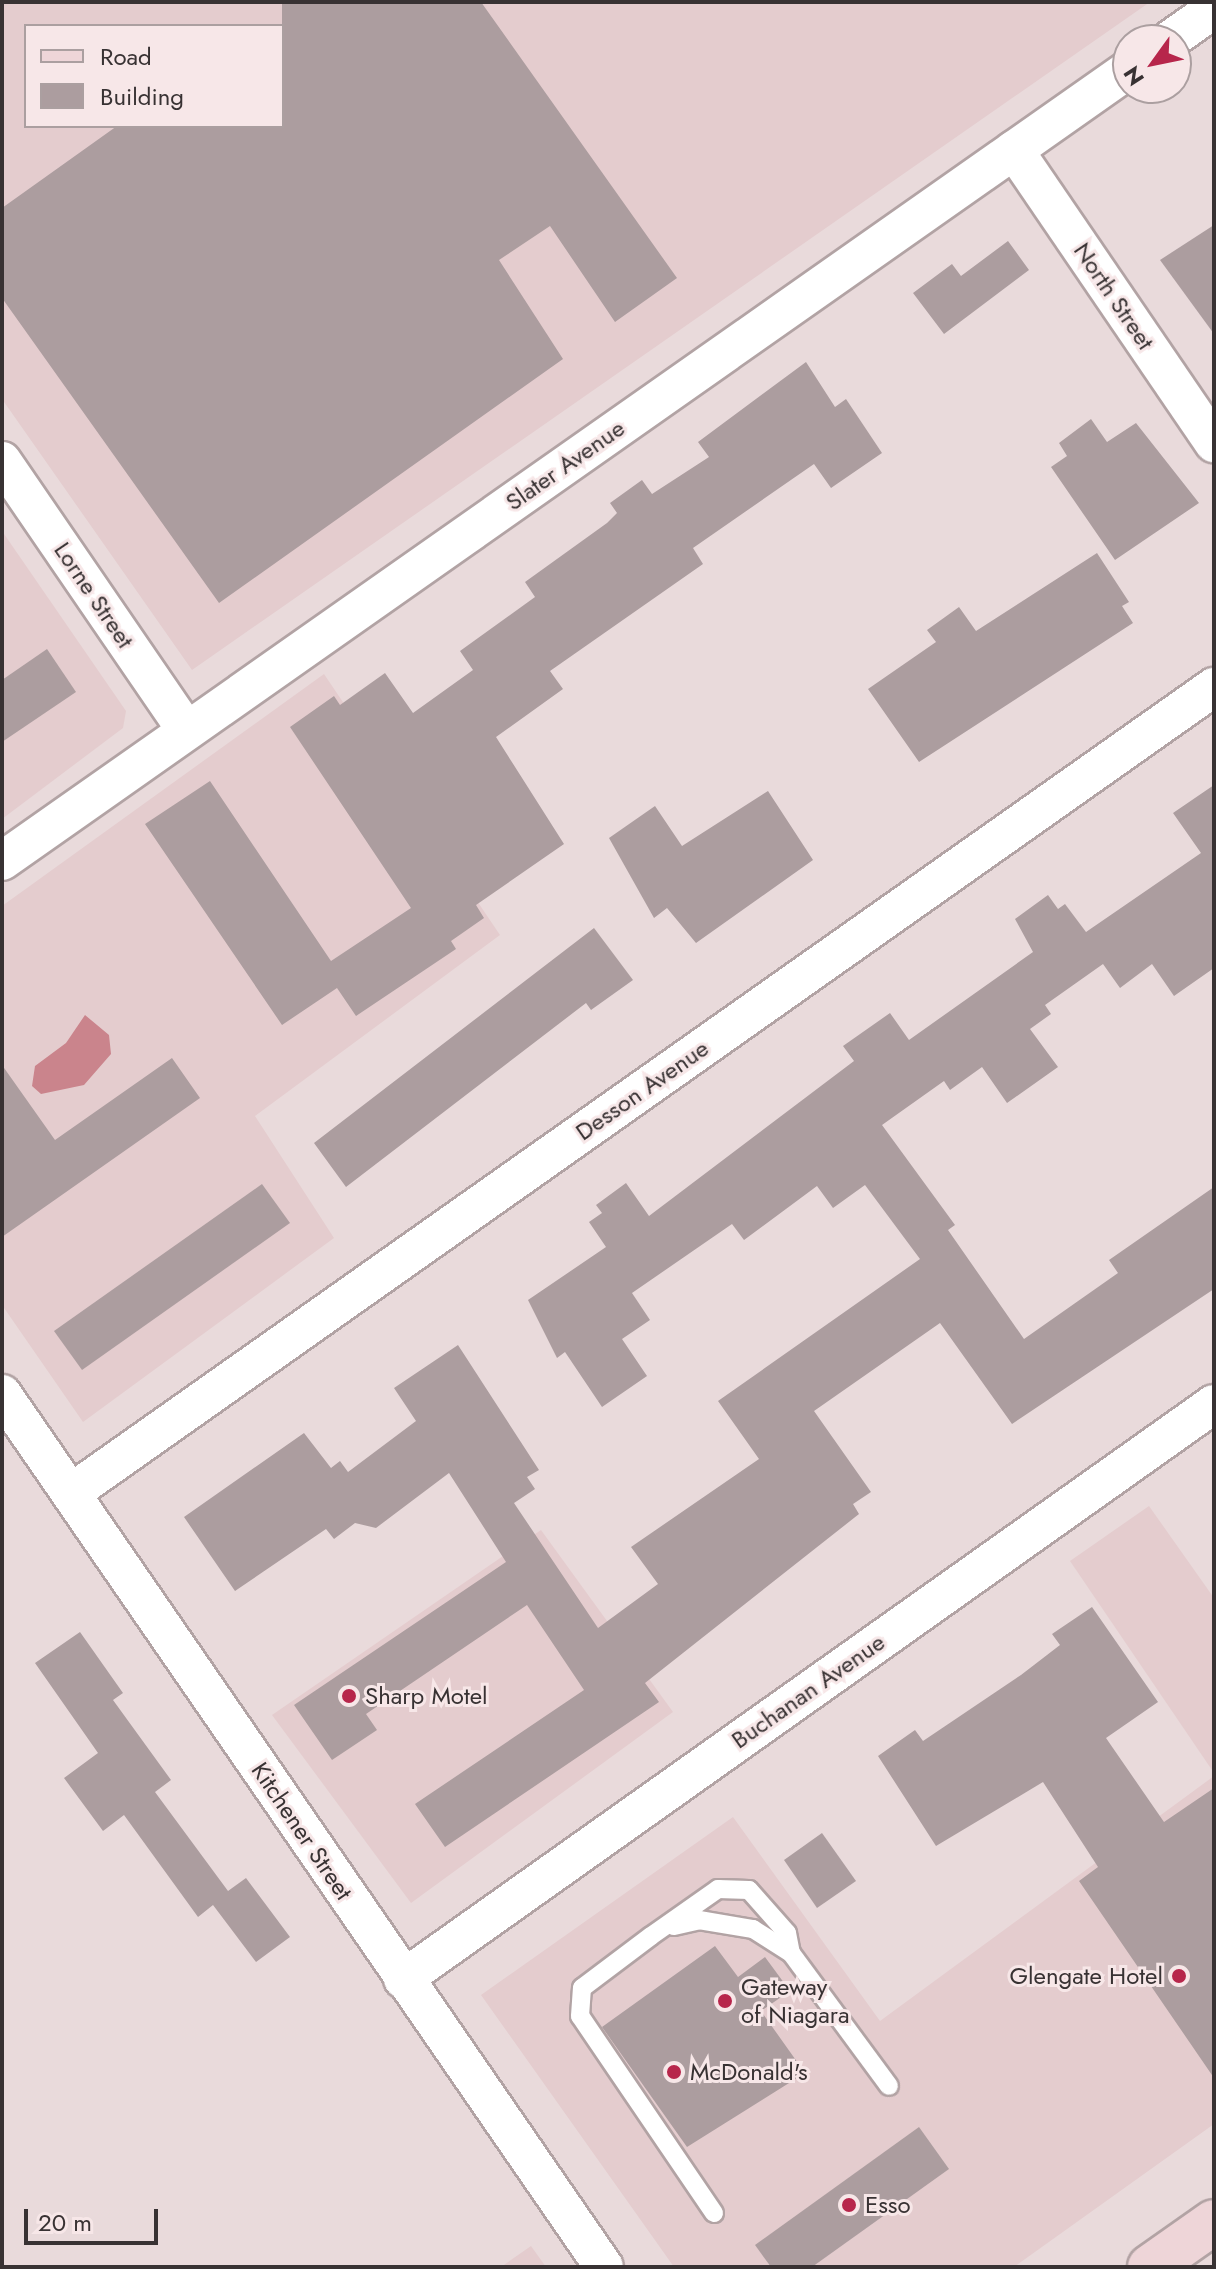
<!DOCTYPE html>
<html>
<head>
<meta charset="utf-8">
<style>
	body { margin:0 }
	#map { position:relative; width:1216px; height:2269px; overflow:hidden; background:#e9dadb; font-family:Jost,sans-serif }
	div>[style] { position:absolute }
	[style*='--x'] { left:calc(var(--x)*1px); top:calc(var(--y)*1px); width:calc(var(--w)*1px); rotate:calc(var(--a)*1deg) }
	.built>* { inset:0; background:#e4ccce }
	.water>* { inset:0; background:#ca848c }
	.building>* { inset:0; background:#ac9d9f }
	.roads { filter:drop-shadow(2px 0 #b2a3a4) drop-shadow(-2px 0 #b2a3a4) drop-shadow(0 2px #b2a3a4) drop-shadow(0 -2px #b2a3a4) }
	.lane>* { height:18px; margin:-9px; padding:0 9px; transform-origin:9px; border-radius:9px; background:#fff }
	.street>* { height:38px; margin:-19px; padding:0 19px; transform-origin:19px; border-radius:19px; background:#fff }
	.secondary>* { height:44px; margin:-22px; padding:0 22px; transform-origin:22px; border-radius:22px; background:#eed5d8 }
	.dots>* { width:22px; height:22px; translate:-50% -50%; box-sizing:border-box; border:4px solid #f7e7e8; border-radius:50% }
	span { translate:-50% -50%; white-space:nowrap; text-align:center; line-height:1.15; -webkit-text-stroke:6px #f7e7e8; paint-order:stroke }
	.street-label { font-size:24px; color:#383233 }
	.poi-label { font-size:24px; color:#383233 }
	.left { translate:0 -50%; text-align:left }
	.right { translate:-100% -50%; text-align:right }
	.frame { position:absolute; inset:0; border:4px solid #383233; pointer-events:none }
	.legend { position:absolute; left:24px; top:24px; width:260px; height:104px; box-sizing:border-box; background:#f7e7e8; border:2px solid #ab9fa0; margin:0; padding:10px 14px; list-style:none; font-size:24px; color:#383233 }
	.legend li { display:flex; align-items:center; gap:16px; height:40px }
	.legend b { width:40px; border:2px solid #ab9fa0 }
	.north { position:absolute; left:1112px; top:24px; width:80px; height:80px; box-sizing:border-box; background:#f7e7e8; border:2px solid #ab9fa0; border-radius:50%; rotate:237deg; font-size:22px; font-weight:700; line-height:32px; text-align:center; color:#383233 }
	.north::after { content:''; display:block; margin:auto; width:28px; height:36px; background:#b7264b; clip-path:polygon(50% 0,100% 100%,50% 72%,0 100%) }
	.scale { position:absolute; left:24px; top:2209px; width:134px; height:36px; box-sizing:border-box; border:4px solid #383233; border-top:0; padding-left:10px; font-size:24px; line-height:28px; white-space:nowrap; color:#383233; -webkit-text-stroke:6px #f7e7e8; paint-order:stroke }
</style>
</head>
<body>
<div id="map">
	<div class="built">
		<i style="clip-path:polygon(evenodd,2px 2px,1150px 2px,192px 670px,2px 399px,2px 2px,26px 26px,282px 26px,282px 126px,26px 126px,26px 26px)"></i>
		<i style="clip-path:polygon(2px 531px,126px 711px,123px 728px,2px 819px)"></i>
		<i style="clip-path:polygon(324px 674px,500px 935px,255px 1116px,334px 1238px,83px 1422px,2px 1305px,2px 906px)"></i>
		<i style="clip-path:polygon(1149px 1506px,1214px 1598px,1214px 1773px,1070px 1561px)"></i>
		<i style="clip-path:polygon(541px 1530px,673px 1712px,411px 1903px,272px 1715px)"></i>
		<i style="clip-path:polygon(1214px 1776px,1214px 2124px,1014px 2267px,674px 2267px,481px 1995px,733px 1817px,880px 2021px)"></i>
		<i style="clip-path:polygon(531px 2246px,546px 2267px,501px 2267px)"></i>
	</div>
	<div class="water">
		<i style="clip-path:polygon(85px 1015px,109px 1035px,111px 1054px,84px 1085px,41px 1094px,32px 1086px,35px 1066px,66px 1043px)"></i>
	</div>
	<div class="building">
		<i style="clip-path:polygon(282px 2px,481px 2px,677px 278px,615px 322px,550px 226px,499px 260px,563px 359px,219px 603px,2px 298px,2px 208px,117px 126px,282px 126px)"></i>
		<i style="clip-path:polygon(1214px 225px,1214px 334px,1160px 260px)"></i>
		<i style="clip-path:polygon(1008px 241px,1029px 270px,944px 334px,913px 293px,952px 264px,961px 276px)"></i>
		<i style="clip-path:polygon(806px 362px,835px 407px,846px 399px,882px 453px,831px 488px,814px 464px,693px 548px,703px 564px,550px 671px,563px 689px,496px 737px,564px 844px,476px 905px,484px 918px,451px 941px,456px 949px,356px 1016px,337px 988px,282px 1025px,145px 824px,210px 781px,331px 961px,411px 908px,290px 727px,334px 696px,340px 705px,385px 673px,413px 713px,473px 670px,460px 651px,535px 597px,525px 582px,607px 523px,617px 513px,610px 503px,642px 480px,652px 494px,709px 457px,698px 442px)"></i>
		<i style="clip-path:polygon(1091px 419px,1107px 442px,1136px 423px,1199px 503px,1115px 560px,1051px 467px,1067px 456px,1059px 443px)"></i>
		<i style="clip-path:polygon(1097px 553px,1129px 602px,1122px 606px,1133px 623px,919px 762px,868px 689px,936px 642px,927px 630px,959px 607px,976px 631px)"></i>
		<i style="clip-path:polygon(47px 649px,76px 692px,2px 742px,2px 680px)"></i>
		<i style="clip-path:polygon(1214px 785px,1214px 968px,1174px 996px,1152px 964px,1120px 988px,1103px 964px,1045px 1005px,1051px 1014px,1030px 1029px,1058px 1067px,1007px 1103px,982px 1067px,950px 1090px,944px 1081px,882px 1125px,955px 1225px,948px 1230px,1024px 1339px,1118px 1273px,1109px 1260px,1214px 1187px,1214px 1289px,1012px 1424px,940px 1323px,814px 1411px,871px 1492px,853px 1504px,859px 1514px,645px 1683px,659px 1702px,445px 1847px,415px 1804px,584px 1690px,527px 1605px,366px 1714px,377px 1730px,332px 1760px,294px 1705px,506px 1562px,449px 1473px,376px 1528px,355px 1523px,334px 1539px,326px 1529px,235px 1591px,184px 1517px,304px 1433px,331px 1468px,340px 1461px,348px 1472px,416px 1421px,394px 1388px,458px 1345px,539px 1470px,527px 1477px,535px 1489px,514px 1503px,598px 1628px,658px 1584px,631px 1547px,759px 1459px,718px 1401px,920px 1259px,865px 1185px,833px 1208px,817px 1186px,744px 1240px,732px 1224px,632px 1293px,650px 1320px,622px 1339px,647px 1376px,602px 1407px,565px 1352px,557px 1358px,528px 1300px,606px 1247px,589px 1222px,602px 1213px,596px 1205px,626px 1183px,649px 1216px,854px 1061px,843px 1046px,890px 1013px,909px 1040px,1033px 952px,1015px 919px,1048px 895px,1058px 909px,1065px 904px,1086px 932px,1201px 853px,1173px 813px)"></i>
		<i style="clip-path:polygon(768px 791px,813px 860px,696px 943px,667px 908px,654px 918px,609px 838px,655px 806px,682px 846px)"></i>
		<i style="clip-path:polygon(594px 928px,633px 980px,591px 1010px,586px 1003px,346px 1187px,314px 1143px)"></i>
		<i style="clip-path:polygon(172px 1058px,200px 1098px,2px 1237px,2px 1065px,55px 1140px)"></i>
		<i style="clip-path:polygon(262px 1184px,290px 1223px,82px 1370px,54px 1331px)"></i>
		<i style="clip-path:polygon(1092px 1607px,1158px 1702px,1106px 1738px,1164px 1822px,1214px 1788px,1214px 2078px,1079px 1881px,1098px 1867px,1043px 1782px,936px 1846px,878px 1756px,915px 1730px,923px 1741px,1021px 1675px,1060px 1645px,1052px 1634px)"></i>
		<i style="clip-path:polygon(80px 1632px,123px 1693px,113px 1700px,171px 1780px,155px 1792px,228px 1891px,246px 1878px,290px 1937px,256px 1962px,213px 1905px,198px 1917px,124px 1815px,103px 1831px,64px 1778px,98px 1753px,35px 1663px)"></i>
		<i style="clip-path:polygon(822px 1833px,856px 1881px,817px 1908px,784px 1860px)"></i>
		<i style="clip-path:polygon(715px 1946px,738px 1977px,765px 1957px,790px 1991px,761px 2011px,805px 2073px,687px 2147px,602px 2027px)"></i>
		<i style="clip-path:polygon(919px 2127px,949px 2169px,812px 2267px,771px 2267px,755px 2245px)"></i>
	</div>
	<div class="roads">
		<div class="lane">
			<i style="--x:674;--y:1926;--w:26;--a:-13"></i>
			<i style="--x:699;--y:1920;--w:55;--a:9.5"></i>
			<i style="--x:753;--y:1929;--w:45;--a:32.3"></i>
			<i style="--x:714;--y:2213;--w:238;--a:-124.2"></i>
			<i style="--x:580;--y:2016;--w:28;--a:-86"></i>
			<i style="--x:582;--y:1988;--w:86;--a:-37"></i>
			<i style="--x:651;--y:1936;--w:82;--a:-35"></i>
			<i style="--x:718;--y:1889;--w:31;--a:2"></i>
			<i style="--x:749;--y:1890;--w:57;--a:48.5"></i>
			<i style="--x:787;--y:1933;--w:20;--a:79"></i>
			<i style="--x:791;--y:1953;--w:165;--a:53.6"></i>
		</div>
		<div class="street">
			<i style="--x:1170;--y:40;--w:54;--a:-35.2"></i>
			<i style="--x:1014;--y:150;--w:355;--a:55.7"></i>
			<i style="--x:2;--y:461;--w:326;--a:55.6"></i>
			<i style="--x:2;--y:861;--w:1376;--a:-35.09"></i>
			<i style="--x:2;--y:1394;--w:1060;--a:55.41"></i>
			<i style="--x:71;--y:1493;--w:1399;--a:-35.19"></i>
			<i style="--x:403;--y:1979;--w:994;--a:-35.34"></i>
		</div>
		<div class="secondary">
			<i style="--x:1150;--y:2267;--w:78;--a:-35.1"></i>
		</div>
	</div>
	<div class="dots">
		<i style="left:349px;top:1696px;background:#b7264b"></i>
		<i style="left:1179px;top:1976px;background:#b7264b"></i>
		<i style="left:725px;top:2001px;background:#b7264b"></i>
		<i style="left:674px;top:2072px;background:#b7264b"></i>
		<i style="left:849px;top:2205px;background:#b7264b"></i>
	</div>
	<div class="street-label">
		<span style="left:1114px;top:296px;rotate:56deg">North Street</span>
		<span style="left:565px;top:465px;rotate:-35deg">Slater Avenue</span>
		<span style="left:94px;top:595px;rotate:56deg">Lorne Street</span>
		<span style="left:642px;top:1090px;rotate:-35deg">Desson Avenue</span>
		<span style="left:808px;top:1691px;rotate:-35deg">Buchanan Avenue</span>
		<span style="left:302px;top:1831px;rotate:56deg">Kitchener Street</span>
	</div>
	<div class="poi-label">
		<span class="left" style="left:365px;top:1696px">Sharp Motel</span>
		<span class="right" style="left:1163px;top:1976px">Glengate Hotel</span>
		<span class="left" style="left:741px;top:2001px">Gateway<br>of Niagara</span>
		<span class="left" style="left:690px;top:2072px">McDonald's</span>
		<span class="left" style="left:865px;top:2205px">Esso</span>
	</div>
	<div class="frame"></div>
	<ul class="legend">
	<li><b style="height:10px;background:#eed5d8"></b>Road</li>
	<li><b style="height:22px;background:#ac9d9f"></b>Building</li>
	</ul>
	<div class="north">N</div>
	<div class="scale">20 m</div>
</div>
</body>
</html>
